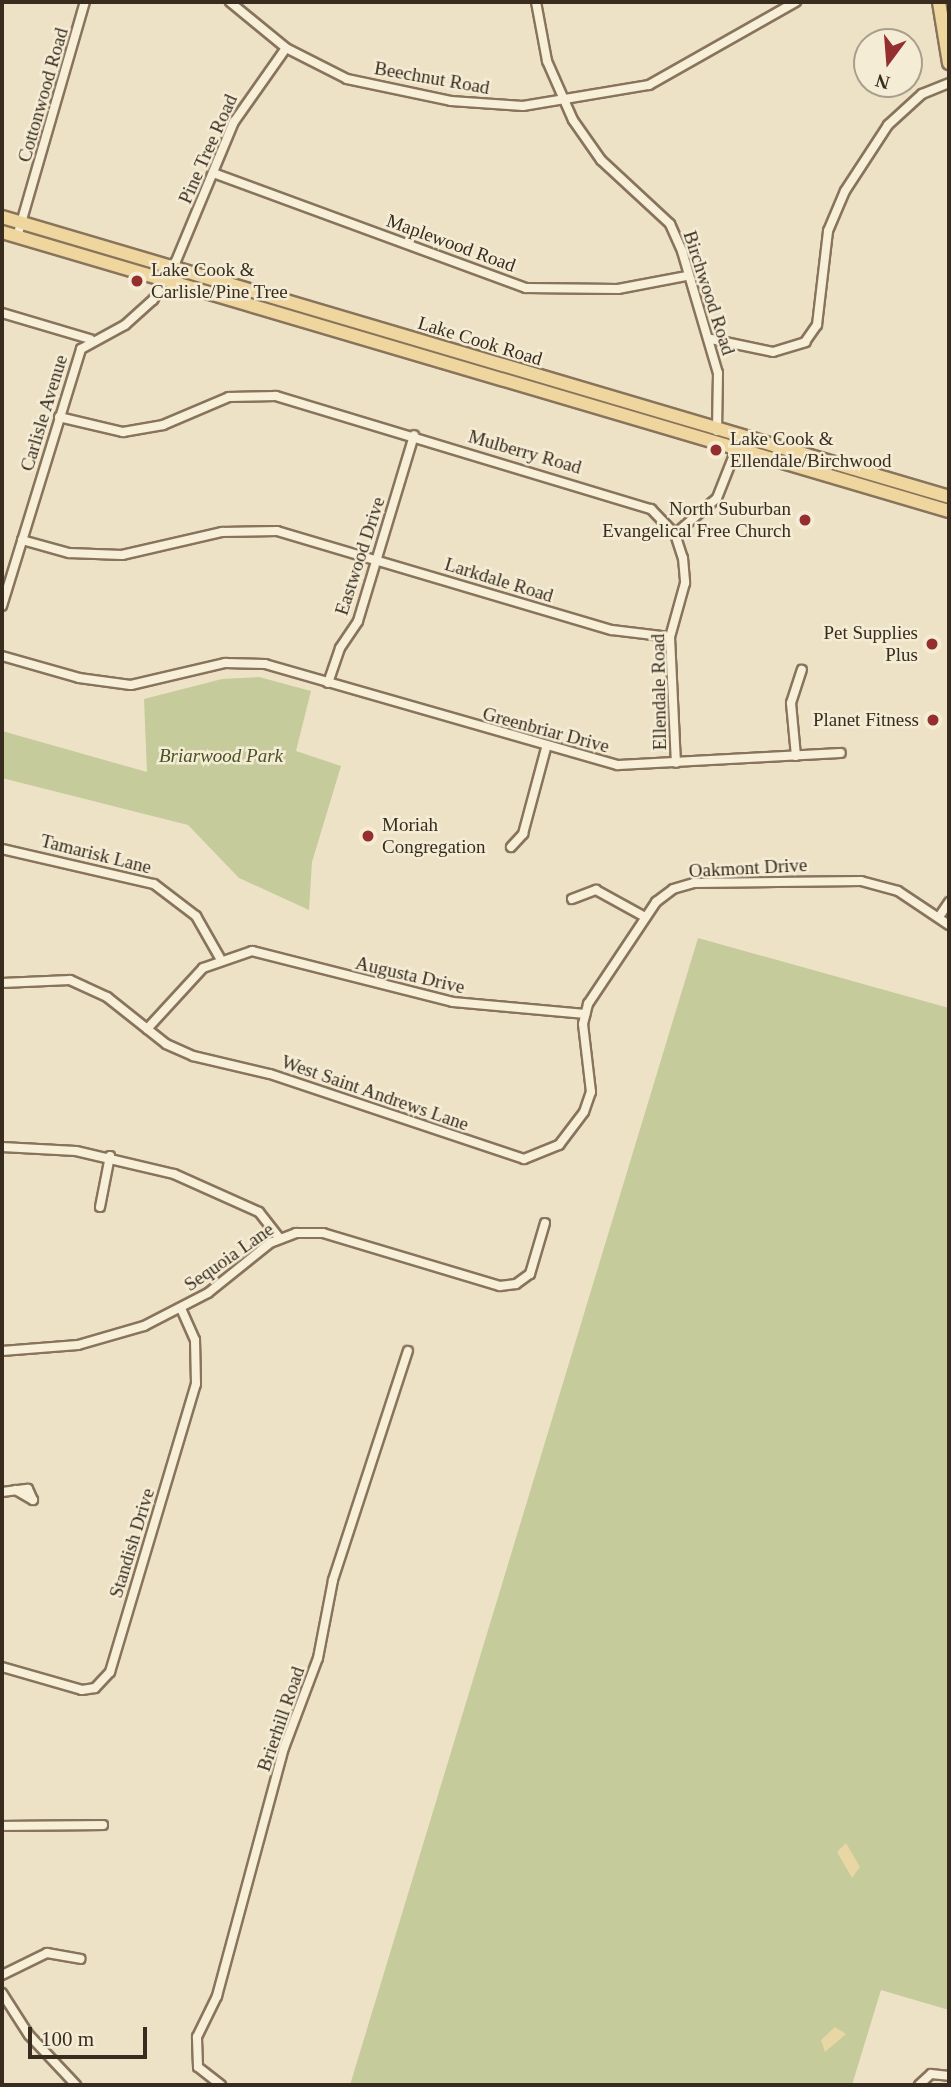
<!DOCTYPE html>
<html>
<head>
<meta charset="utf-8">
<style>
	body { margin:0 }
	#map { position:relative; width:951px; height:2087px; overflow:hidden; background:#ede2c6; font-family:"Times New Roman",serif }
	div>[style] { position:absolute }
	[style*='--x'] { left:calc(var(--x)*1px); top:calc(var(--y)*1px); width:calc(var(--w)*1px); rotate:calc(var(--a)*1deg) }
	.green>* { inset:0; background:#c5cb9a }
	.sand>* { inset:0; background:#e8d6a4 }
	.roads { filter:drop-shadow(2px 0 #88745c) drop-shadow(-2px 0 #88745c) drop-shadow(0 2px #88745c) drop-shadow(0 -2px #88745c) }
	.minor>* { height:8px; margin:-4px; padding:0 4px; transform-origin:4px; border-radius:4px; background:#f8efd9 }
	.primary>* { height:12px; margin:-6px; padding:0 6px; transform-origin:6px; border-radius:6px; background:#efd69f }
	.dots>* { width:19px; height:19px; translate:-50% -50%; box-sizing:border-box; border:4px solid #f5ecd5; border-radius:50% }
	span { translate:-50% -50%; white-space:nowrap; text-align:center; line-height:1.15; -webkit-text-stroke:5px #f5ecd5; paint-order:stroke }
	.street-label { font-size:19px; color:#382c1f }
	.poi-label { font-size:19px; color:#382c1f }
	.left { translate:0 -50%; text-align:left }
	.right { translate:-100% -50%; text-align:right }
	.park-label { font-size:19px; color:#485427; font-style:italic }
	.frame { position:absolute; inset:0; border:4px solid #382c1f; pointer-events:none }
	.north { position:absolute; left:853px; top:28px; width:70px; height:70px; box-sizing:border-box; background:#f5ecd5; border:2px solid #a99f8c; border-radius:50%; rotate:196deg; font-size:19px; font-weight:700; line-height:28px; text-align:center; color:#382c1f }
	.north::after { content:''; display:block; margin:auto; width:24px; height:32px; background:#952e2e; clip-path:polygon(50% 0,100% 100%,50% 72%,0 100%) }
	.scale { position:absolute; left:28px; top:2027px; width:119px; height:32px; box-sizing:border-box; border:4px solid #382c1f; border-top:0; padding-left:9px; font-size:21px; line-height:24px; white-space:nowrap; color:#382c1f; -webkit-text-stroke:5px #f5ecd5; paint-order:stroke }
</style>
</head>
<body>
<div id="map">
	<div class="green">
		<i style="clip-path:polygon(259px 677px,311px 691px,296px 751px,341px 766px,312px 862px,309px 910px,239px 878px,188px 825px,2px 778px,2px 731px,147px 772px,144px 699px,222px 679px)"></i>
		<i style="clip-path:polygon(698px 938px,949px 1008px,949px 2010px,881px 1990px,852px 2085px,350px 2085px)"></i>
	</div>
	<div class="sand">
		<i style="clip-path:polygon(846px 1843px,860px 1867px,852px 1878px,837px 1852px)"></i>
		<i style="clip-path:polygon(835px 2027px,846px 2034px,825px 2052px,821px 2040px)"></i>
	</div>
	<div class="roads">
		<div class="minor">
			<i style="--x:230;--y:2;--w:72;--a:39.4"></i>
			<i style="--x:286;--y:48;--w:68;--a:26.9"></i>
			<i style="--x:347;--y:79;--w:106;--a:11.9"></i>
			<i style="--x:451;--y:101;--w:72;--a:4"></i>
			<i style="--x:523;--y:106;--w:128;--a:-9.5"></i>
			<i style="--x:649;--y:85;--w:169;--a:-29.5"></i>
			<i style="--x:536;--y:2;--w:60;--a:79.4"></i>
			<i style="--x:547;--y:61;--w:64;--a:66.2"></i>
			<i style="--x:573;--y:120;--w:49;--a:55"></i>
			<i style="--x:601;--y:160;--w:94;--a:42.8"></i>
			<i style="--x:670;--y:224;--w:30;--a:66"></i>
			<i style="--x:682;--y:251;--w:127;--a:73.6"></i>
			<i style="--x:718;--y:373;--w:58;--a:91"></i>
			<i style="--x:213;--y:173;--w:333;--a:20.2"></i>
			<i style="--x:526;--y:288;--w:92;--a:0.6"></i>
			<i style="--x:618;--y:289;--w:69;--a:-10.8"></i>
			<i style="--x:17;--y:237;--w:245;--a:-73.9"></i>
			<i style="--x:2;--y:313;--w:92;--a:16.5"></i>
			<i style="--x:711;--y:339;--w:63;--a:11.8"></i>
			<i style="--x:773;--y:352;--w:34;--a:-17"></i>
			<i style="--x:805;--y:342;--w:21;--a:-55"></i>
			<i style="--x:817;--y:325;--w:95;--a:-83.3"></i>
			<i style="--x:828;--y:231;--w:43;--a:-67"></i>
			<i style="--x:845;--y:191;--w:79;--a:-56.9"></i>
			<i style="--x:888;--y:125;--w:46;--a:-42.4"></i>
			<i style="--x:922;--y:94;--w:29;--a:-22"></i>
			<i style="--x:59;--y:417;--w:66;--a:13.2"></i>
			<i style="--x:123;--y:432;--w:41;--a:-9.9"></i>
			<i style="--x:163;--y:425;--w:72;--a:-23"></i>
			<i style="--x:229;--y:397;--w:47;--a:-1.2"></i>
			<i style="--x:276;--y:396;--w:392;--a:16.8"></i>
			<i style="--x:651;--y:509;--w:35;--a:46"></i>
			<i style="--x:675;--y:534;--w:25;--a:72"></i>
			<i style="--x:683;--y:558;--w:25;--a:85"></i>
			<i style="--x:685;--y:583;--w:56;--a:105.5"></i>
			<i style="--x:670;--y:637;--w:126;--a:87.3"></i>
			<i style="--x:675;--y:534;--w:55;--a:-40.6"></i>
			<i style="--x:717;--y:498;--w:57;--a:-68.4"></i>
			<i style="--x:22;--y:540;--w:49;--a:15.5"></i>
			<i style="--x:69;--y:553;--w:53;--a:2.2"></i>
			<i style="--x:122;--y:555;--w:103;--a:-13"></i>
			<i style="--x:222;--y:532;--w:55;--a:-1"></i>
			<i style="--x:277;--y:531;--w:349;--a:16.5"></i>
			<i style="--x:612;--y:630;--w:58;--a:6.9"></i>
			<i style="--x:2;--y:606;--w:269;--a:-72.9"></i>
			<i style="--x:81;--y:349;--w:50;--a:-28.6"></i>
			<i style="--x:125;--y:325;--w:38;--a:-42"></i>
			<i style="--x:153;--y:300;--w:45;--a:-59.5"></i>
			<i style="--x:176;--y:261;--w:151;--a:-67.4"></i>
			<i style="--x:234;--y:122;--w:90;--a:-54.9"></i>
			<i style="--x:2;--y:656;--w:80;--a:15.9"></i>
			<i style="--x:79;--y:678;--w:52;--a:7.7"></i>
			<i style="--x:131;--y:685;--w:97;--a:-13.2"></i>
			<i style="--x:225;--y:663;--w:40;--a:1.4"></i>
			<i style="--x:265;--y:664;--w:367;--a:16"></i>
			<i style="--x:618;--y:765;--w:223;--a:-3.1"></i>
			<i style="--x:328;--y:683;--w:37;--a:-71"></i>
			<i style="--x:340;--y:648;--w:32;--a:-56"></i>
			<i style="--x:358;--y:621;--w:194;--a:-73.2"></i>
			<i style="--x:796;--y:756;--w:53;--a:-95.4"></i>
			<i style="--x:791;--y:703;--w:35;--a:-72"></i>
			<i style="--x:511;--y:847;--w:18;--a:-47"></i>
			<i style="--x:523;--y:834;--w:89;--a:-75"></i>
			<i style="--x:2;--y:849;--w:156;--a:13"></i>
			<i style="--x:154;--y:884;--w:53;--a:37.3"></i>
			<i style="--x:196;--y:916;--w:48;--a:60.3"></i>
			<i style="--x:572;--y:899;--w:26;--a:-21"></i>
			<i style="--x:596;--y:890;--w:56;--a:28.9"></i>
			<i style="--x:939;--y:917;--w:18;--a:-56"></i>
			<i style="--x:2;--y:983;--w:68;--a:-2.5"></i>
			<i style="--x:70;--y:980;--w:41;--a:24.7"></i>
			<i style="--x:107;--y:997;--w:75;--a:38.5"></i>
			<i style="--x:166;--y:1044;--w:30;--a:24"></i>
			<i style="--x:193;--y:1056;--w:79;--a:13.2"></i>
			<i style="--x:270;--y:1074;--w:268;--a:18.5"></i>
			<i style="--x:524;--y:1159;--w:38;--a:-22"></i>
			<i style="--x:559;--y:1145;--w:41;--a:-52.9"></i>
			<i style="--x:584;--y:1112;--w:21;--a:-71"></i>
			<i style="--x:591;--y:1092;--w:68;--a:-96.7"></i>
			<i style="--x:583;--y:1024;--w:21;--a:-76"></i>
			<i style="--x:588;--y:1004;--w:123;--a:-56.3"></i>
			<i style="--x:656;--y:902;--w:21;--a:-37"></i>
			<i style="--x:673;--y:889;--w:22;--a:-16"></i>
			<i style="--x:694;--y:883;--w:167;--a:-0.7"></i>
			<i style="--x:861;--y:881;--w:38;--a:15"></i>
			<i style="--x:898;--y:891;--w:61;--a:33.7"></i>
			<i style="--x:147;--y:1029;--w:83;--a:-47.4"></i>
			<i style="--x:203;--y:968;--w:52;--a:-19.1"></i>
			<i style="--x:252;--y:951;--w:207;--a:14.2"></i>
			<i style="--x:453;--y:1002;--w:133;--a:5.2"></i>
			<i style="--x:2;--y:1147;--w:74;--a:3.1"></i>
			<i style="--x:76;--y:1151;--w:101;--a:13.2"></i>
			<i style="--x:174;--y:1174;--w:93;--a:24.1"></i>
			<i style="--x:259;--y:1212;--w:34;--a:52"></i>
			<i style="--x:100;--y:1207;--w:52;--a:-78.9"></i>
			<i style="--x:2;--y:1351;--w:76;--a:-4.5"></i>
			<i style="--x:78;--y:1345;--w:69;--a:-16.1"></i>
			<i style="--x:144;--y:1326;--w:72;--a:-27.3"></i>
			<i style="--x:208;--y:1293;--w:80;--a:-38.9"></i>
			<i style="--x:270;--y:1243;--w:28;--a:-21"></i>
			<i style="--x:296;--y:1233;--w:27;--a:0"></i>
			<i style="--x:323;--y:1233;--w:185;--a:16.7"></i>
			<i style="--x:500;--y:1286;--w:16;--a:-7"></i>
			<i style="--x:516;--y:1284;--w:17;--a:-36"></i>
			<i style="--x:530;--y:1274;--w:53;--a:-73.6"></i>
			<i style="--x:2;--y:1492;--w:26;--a:-7"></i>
			<i style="--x:28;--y:1489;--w:12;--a:66"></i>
			<i style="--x:33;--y:1500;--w:20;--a:-150"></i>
			<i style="--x:2;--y:1667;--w:83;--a:16"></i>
			<i style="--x:82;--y:1690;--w:13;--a:-9"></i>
			<i style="--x:95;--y:1688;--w:22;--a:-47"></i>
			<i style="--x:110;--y:1672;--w:301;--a:-73.4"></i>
			<i style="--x:196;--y:1384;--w:44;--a:-91.3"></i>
			<i style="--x:195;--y:1340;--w:34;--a:-114"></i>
			<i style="--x:2;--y:1826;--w:101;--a:-0.6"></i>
			<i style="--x:2;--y:1975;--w:50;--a:-26.1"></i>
			<i style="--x:47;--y:1953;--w:34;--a:10"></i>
			<i style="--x:2;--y:1993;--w:50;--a:57.3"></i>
			<i style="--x:29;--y:2035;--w:69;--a:46.8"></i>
			<i style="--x:221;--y:2085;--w:29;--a:-142"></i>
			<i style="--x:198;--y:2067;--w:30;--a:-92"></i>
			<i style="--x:197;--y:2037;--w:46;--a:-64"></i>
			<i style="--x:217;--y:1996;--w:257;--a:-74.9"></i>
			<i style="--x:284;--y:1748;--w:96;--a:-69.3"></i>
			<i style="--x:318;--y:1658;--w:79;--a:-79.1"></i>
			<i style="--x:333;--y:1580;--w:241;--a:-71.9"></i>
			<i style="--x:919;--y:2085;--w:16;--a:-43"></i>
			<i style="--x:931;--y:2074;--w:18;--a:6"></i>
		</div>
		<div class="primary">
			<i style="--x:939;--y:2;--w:62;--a:80.7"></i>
			<i style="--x:2;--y:217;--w:988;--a:16.47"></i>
			<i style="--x:2;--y:232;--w:987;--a:16.42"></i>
		</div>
	</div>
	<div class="dots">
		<i style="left:137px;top:281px;background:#952e2e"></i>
		<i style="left:716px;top:450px;background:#952e2e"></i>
		<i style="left:805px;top:520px;background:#952e2e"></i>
		<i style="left:932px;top:644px;background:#952e2e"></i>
		<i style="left:933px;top:720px;background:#952e2e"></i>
		<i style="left:368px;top:836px;background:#952e2e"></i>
	</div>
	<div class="street-label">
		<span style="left:432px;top:78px;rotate:10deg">Beechnut Road</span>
		<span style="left:43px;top:95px;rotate:-74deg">Cottonwood Road</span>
		<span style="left:208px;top:149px;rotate:-66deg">Pine Tree Road</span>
		<span style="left:451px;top:243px;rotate:20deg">Maplewood Road</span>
		<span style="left:709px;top:293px;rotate:72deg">Birchwood Road</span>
		<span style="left:480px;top:341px;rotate:17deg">Lake Cook Road</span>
		<span style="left:44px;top:413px;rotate:-73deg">Carlisle Avenue</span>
		<span style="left:525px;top:452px;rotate:16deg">Mulberry Road</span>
		<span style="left:360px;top:556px;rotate:-72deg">Eastwood Drive</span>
		<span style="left:499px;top:580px;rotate:17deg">Larkdale Road</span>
		<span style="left:659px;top:692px;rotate:-91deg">Ellendale Road</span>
		<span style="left:546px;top:730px;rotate:15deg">Greenbriar Drive</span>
		<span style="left:96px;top:854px;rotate:14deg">Tamarisk Lane</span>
		<span style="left:748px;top:868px;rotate:-3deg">Oakmont Drive</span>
		<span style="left:410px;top:975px;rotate:13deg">Augusta Drive</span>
		<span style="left:375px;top:1093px;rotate:19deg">West Saint Andrews Lane</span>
		<span style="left:229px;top:1257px;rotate:-35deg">Sequoia Lane</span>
		<span style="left:132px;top:1543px;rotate:-73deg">Standish Drive</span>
		<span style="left:281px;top:1719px;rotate:-71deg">Brierhill Road</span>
	</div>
	<div class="poi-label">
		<span class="left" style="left:151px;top:281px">Lake Cook &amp;<br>Carlisle/Pine Tree</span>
		<span class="left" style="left:730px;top:450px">Lake Cook &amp;<br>Ellendale/Birchwood</span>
		<span class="right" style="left:791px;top:520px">North Suburban<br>Evangelical Free Church</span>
		<span class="right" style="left:918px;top:644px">Pet Supplies<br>Plus</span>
		<span class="right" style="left:919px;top:720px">Planet Fitness</span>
		<span class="left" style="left:382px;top:836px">Moriah<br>Congregation</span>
	</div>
	<div class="park-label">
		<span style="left:221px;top:756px">Briarwood Park</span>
	</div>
	<div class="frame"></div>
	<div class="north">N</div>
	<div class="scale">100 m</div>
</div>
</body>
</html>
